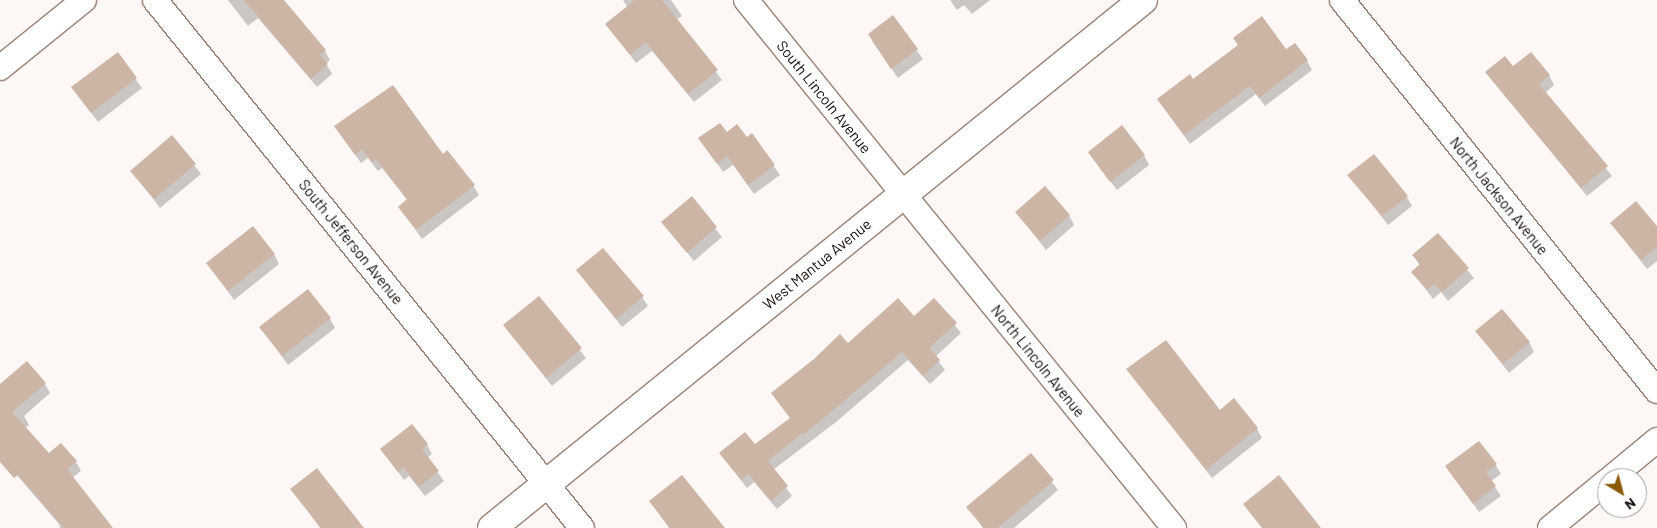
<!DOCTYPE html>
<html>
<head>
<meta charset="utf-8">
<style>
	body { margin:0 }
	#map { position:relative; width:1657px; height:528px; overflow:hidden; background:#fdf8f5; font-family:Barlow,sans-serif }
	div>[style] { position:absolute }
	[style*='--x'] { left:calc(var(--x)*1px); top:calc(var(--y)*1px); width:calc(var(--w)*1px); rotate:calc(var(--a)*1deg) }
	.shadow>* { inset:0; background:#0003 }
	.building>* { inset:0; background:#cdb5a5 }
	.roads { filter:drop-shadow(1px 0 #9a8375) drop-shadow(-1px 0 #9a8375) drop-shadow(0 1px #9a8375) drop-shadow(0 -1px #9a8375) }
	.minor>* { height:24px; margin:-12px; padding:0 12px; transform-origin:12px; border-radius:12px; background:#fff }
	.tertiary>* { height:28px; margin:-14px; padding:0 14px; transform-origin:14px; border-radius:14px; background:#fff }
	span { translate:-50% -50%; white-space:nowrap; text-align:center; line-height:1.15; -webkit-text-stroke:4px #fff; paint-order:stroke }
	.street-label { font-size:15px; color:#130b06 }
	.north { position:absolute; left:1597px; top:468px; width:50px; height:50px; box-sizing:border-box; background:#fff; border:1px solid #a19d9b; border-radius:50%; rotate:143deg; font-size:14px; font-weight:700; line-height:20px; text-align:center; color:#130b06 }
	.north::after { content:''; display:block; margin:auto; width:18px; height:22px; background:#8b5903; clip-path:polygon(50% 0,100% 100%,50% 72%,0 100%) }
</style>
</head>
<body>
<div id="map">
	<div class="shadow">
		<i style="clip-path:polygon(228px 0,282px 0,325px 51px,330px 60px,326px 63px,332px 74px,317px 87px,258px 18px,248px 26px)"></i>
		<i style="clip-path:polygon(623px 0,671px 0,682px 16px,676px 20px,722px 80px,694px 102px,652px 51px,636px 63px,607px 24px,628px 8px)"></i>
		<i style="clip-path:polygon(950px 0,990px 0,972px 14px,964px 5px,957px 10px)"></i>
		<i style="clip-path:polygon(892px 17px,923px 59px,898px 78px,872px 41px)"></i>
		<i style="clip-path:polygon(1239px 46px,1286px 51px,1307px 61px,1312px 70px,1265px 106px,1256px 94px,1190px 144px,1158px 100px,1193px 81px)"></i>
		<i style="clip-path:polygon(117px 54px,142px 88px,98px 122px,73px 88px)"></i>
		<i style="clip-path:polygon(1513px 68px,1549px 75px,1554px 85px,1545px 93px,1612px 176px,1587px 196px,1487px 72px)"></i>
		<i style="clip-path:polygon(336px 127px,443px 155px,473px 185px,479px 195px,422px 239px,400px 207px,408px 201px,382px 168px,378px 171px,368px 158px,361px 163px)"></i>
		<i style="clip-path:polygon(752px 135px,780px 175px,754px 194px,733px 165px,723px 172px,700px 139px,746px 139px)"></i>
		<i style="clip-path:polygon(172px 137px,201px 174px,160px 208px,132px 171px)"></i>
		<i style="clip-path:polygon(1089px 153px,1144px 155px,1149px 165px,1117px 190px)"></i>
		<i style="clip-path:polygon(1349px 175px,1407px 197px,1412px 206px,1388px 225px)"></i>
		<i style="clip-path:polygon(691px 198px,722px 237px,694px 261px,663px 222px)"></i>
		<i style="clip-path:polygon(1016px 212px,1069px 215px,1074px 225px,1046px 250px)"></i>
		<i style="clip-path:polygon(1611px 223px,1657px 228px,1657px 261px,1647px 269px)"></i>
		<i style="clip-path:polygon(1438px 235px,1474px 278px,1448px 301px,1441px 292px,1433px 299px,1413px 272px,1420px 266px,1414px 256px)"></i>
		<i style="clip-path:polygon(274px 254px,279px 264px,234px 300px,207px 263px)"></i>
		<i style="clip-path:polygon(578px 271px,642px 297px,648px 306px,622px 327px)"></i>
		<i style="clip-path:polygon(539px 298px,586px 358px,552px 386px,504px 325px)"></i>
		<i style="clip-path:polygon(934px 299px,961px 333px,935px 357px,945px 370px,930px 384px,908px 360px,836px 422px,773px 470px,792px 496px,777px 509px,754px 482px,747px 488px,721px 454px,755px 446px,791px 419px,772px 393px,848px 345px,914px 317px)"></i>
		<i style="clip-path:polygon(330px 319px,335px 328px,288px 365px,261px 327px)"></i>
		<i style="clip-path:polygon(1476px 331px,1529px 342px,1534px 352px,1509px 373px)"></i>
		<i style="clip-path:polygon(1128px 369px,1257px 429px,1262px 438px,1212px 478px)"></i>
		<i style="clip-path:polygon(45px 384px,50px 393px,24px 416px,29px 425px,25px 428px,49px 455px,76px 462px,81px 471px,72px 478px,111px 528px,60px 528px,59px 524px,15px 473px,0 445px,0 386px)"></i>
		<i style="clip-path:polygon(427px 445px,432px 454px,427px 458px,444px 481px,425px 496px,409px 476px,404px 480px,382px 450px)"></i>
		<i style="clip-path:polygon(1031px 454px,1058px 490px,1014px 528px,983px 528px,968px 507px)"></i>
		<i style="clip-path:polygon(1495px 464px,1501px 474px,1491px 481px,1501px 496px,1479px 512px,1447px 467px)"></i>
		<i style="clip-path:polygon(292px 489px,362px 528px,320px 528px)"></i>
		<i style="clip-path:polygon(650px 501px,723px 528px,669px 528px)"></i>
	</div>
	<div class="building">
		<i style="clip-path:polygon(244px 0,284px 0,326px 50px,320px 55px,328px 64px,311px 79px)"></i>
		<i style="clip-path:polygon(635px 0,662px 0,718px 70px,688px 94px,646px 42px,630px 55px,605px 24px)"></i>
		<i style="clip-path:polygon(893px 15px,918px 49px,891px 69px,868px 34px)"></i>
		<i style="clip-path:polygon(1262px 16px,1286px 49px,1295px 43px,1308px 60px,1259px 98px,1250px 86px,1184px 135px,1157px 99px,1190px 74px,1193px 79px,1238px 45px,1233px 38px)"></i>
		<i style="clip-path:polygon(118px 52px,137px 78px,91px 113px,71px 87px)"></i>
		<i style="clip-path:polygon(1531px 52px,1550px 75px,1539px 84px,1608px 166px,1581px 188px,1485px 72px,1505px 56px,1513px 66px)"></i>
		<i style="clip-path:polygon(393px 85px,443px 154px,447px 150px,475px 185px,416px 230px,398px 207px,407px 199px,376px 159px,372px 162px,362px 149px,355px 155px,334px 126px)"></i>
		<i style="clip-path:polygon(720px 123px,727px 132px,737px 124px,747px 137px,752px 133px,775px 165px,748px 185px,727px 156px,717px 164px,698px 138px)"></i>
		<i style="clip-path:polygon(1122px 125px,1145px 155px,1110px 182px,1088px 152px)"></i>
		<i style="clip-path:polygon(172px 135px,196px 164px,154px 199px,130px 171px)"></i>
		<i style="clip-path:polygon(1374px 154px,1408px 196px,1382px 216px,1347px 175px)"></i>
		<i style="clip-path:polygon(1045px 186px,1070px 215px,1040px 241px,1015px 212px)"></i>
		<i style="clip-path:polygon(692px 196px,717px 227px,687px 253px,661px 222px)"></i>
		<i style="clip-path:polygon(1636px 201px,1657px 226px,1657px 247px,1641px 260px,1610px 223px)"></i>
		<i style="clip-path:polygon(253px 226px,275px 254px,228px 291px,206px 263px)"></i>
		<i style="clip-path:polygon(1438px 233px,1469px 268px,1442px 292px,1434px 284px,1427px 290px,1411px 272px,1420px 264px,1412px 255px)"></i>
		<i style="clip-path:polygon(603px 248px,644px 296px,616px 319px,576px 270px)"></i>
		<i style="clip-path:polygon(308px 289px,331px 318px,282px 356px,259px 327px)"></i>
		<i style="clip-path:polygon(539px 296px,582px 348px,546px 378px,503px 325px)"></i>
		<i style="clip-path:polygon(898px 298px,914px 316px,934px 298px,957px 323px,929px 348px,940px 360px,923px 376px,902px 352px,831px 412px,804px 434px,802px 433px,768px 461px,788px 486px,771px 501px,748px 473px,741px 480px,719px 453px,745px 432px,755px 444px,790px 418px,771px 393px,814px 359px,840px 334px,848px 343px)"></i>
		<i style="clip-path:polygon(1502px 309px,1530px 342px,1503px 364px,1475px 331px)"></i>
		<i style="clip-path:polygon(1166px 340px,1220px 410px,1234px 398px,1258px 428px,1206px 470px,1126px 369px)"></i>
		<i style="clip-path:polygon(27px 361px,46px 383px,12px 412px,49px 453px,61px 443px,77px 461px,67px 469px,113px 528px,64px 528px,18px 475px,14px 478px,0 462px,0 384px)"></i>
		<i style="clip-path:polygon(412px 424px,428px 444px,422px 449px,439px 471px,419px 487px,403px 467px,398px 472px,380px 449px)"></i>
		<i style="clip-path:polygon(1479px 441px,1497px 464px,1486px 472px,1496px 486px,1473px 504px,1445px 466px)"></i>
		<i style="clip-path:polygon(1031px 453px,1054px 480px,998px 528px,984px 528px,966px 507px)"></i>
		<i style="clip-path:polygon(317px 468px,364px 528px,321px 528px,290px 489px)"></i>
		<i style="clip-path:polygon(682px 475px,725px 528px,670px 528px,649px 501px)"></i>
		<i style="clip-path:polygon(1279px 475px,1321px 528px,1262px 528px,1243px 504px)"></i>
	</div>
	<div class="roads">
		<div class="minor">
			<i style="--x:155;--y:0;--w:679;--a:51.04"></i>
			<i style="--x:746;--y:0;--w:680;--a:50.97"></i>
			<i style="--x:1342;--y:0;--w:502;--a:51.14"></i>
			<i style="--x:0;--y:68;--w:108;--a:-39"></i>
			<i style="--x:1611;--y:478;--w:60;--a:-39.6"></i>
			<i style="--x:1550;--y:528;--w:74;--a:-39.5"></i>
		</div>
		<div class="tertiary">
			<i style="--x:492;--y:528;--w:838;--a:-39.04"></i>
		</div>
	</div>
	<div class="street-label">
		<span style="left:824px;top:97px;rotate:51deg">South Lincoln Avenue</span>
		<span style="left:1499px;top:196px;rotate:51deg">North Jackson Avenue</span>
		<span style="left:351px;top:242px;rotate:51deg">South Jefferson Avenue</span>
		<span style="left:817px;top:264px;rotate:-39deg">West Mantua Avenue</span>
		<span style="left:1038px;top:361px;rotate:51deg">North Lincoln Avenue</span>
	</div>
	<div class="north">N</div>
</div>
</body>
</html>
